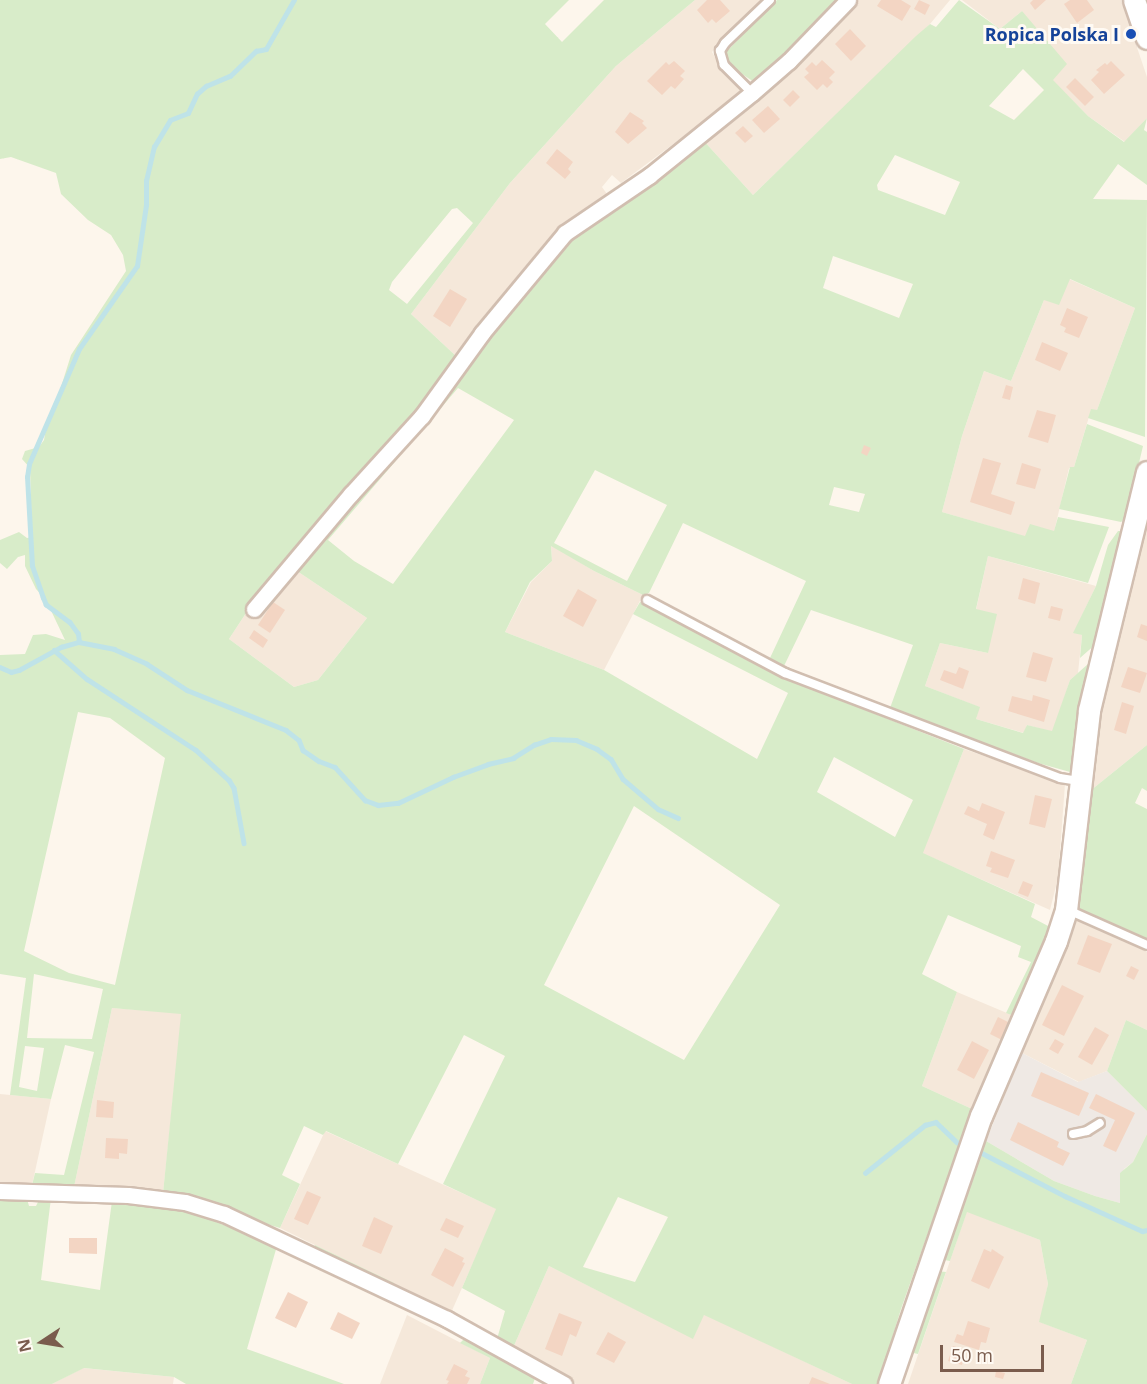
<!DOCTYPE html>
<html>
<head>
<meta charset="utf-8">
<style>
	body { margin:0 }
	#map { position:relative; width:1147px; height:1384px; overflow:hidden; background:#fdf6ec; font-family:"Open Sans",sans-serif }
	div>[style] { position:absolute }
	[style*='--x'] { left:calc(var(--x)*1px); top:calc(var(--y)*1px); width:calc(var(--w)*1px); rotate:calc(var(--a)*1deg) }
	.residential>* { inset:0; background:#f5e8da }
	.industrial>* { inset:0; background:#efe9e4 }
	.green>* { inset:0; background:#d8ecc9 }
	.stream>* { height:4.5px; margin:-2.25px; padding:0 2.25px; transform-origin:2.25px; border-radius:2.25px; background:#bfe3e8 }
	.building>* { inset:0; background:#f3d5c3 }
	.roads { filter:drop-shadow(2px 0 #d1beb0) drop-shadow(-2px 0 #d1beb0) drop-shadow(0 2px #d1beb0) drop-shadow(0 -2px #d1beb0) }
	.lane>* { height:8px; margin:-4px; padding:0 4px; transform-origin:4px; border-radius:4px; background:#fff }
	.street>* { height:15px; margin:-7.5px; padding:0 7.5px; transform-origin:7.5px; border-radius:7.5px; background:#fff }
	.secondary>* { height:21px; margin:-10.5px; padding:0 10.5px; transform-origin:10.5px; border-radius:10.5px; background:#fff }
	.dots>* { width:16px; height:16px; translate:-50% -50%; box-sizing:border-box; border:3px solid #fffaf3; border-radius:50% }
	span { translate:-50% -50%; white-space:nowrap; text-align:center; line-height:1.15; -webkit-text-stroke:6px #fffaf3; paint-order:stroke }
	.transit-label { font-size:18px; color:#164399; font-weight:700 }
	.right { translate:-100% -50%; text-align:right }
	.north { position:absolute; left:12px; top:1312px; width:60px; height:60px; -webkit-text-stroke:4px #fffaf3; paint-order:stroke; rotate:258deg; font-size:16px; font-weight:700; line-height:24px; text-align:center; color:#7a5c4d }
	.north::after { content:''; display:block; margin:auto; width:21px; height:27px; background:#7a5c4d; clip-path:polygon(50% 0,100% 100%,50% 72%,0 100%) }
	.scale { position:absolute; left:940px; top:1345px; width:104px; height:27px; box-sizing:border-box; border:3px solid #7a5c4d; border-top:0; padding-left:8px; font-size:18px; line-height:21px; white-space:nowrap; color:#7a5c4d; -webkit-text-stroke:4px #fffaf3; paint-order:stroke }
</style>
</head>
<body>
<div id="map">
	<div class="residential">
		<i style="clip-path:polygon(695px 0,763px 0,712px 52px,723px 71px,743px 92px,621px 183px,612px 175px,602px 187px,607px 194px,571px 218px,457px 357px,411px 314px,510px 183px,616px 66px)"></i>
		<i style="clip-path:polygon(855px 0,950px 0,930px 24px,753px 195px,703px 140px,777px 82px)"></i>
		<i style="clip-path:polygon(962px 0,1121px 0,1147px 77px,1147px 118px,1125px 142px,1088px 116px,1052px 80px,1022px 11px,1000px 29px)"></i>
		<i style="clip-path:polygon(1069px 279px,1135px 308px,1097px 410px,1091px 410px,1074px 467px,1069px 468px,1054px 532px,1026px 537px,942px 512px,962px 436px,984px 371px,1011px 381px,1044px 300px)"></i>
		<i style="clip-path:polygon(1147px 524px,1147px 745px,1090px 791px,1097px 716px)"></i>
		<i style="clip-path:polygon(551px 545px,594px 571px,643px 595px,604px 670px,505px 632px,531px 582px,552px 561px)"></i>
		<i style="clip-path:polygon(988px 556px,1096px 586px,1074px 632px,1082px 635px,1078px 673px,1070px 680px,1053px 732px,1027px 725px,1024px 733px,976px 719px,979px 707px,925px 686px,940px 643px,988px 653px,976px 610px)"></i>
		<i style="clip-path:polygon(294px 569px,367px 618px,318px 680px,294px 687px,229px 639px,248px 610px)"></i>
		<i style="clip-path:polygon(964px 749px,1065px 784px,1058px 878px,1050px 910px,922px 853px)"></i>
		<i style="clip-path:polygon(1078px 918px,1147px 952px,1147px 1030px,1126px 1020px,1107px 1071px,1079px 1082px,1022px 1053px)"></i>
		<i style="clip-path:polygon(957px 992px,1014px 1016px,972px 1109px,922px 1086px)"></i>
		<i style="clip-path:polygon(112px 1008px,182px 1013px,163px 1193px,74px 1187px)"></i>
		<i style="clip-path:polygon(0 1094px,51px 1099px,32px 1185px,0 1186px)"></i>
		<i style="clip-path:polygon(325px 1131px,497px 1209px,450px 1315px,391px 1289px,393px 1283px,280px 1228px)"></i>
		<i style="clip-path:polygon(967px 1211px,1040px 1240px,1048px 1284px,1040px 1322px,1087px 1340px,1071px 1384px,908px 1384px)"></i>
		<i style="clip-path:polygon(549px 1266px,693px 1338px,704px 1314px,852px 1384px,576px 1384px,513px 1348px)"></i>
		<i style="clip-path:polygon(407px 1315px,490px 1358px,480px 1384px,380px 1384px)"></i>
		<i style="clip-path:polygon(83px 1368px,174px 1377px,173px 1384px,52px 1384px)"></i>
	</div>
	<div class="industrial">
		<i style="clip-path:polygon(1022px 1053px,1078px 1082px,1107px 1071px,1147px 1111px,1147px 1134px,1133px 1162px,1124px 1169px,1120px 1203px,1095px 1196px,1054px 1181px,986px 1141px)"></i>
	</div>
	<div class="green">
		<i style="clip-path:polygon(evenodd,0 0,569px 0,545px 24px,562px 42px,604px 0,695px 0,616px 66px,510px 183px,411px 314px,457px 357px,453px 365px,248px 610px,229px 639px,294px 687px,318px 680px,367px 618px,294px 569px,546px 264px,590px 221px,661px 176px,703px 140px,753px 195px,916px 36px,930px 24px,936px 27px,959px 0,1000px 29px,1022px 11px,1067px 64px,1053px 80px,1088px 116px,1124px 142px,1147px 118px,1144px 130px,1147px 132px,1147px 185px,1118px 164px,1093px 199px,1147px 200px,1145px 437px,1088px 418px,1091px 409px,1097px 410px,1135px 308px,1070px 279px,1059px 305px,1044px 300px,1011px 381px,984px 371px,962px 436px,942px 512px,1025px 536px,1030px 524px,1054px 531px,1058px 517px,1109px 527px,1088px 583px,988px 556px,976px 609px,997px 614px,988px 653px,940px 643px,925px 686px,980px 707px,976px 719px,1023px 733px,1027px 725px,1052px 731px,1070px 680px,1088px 664px,1091px 667px,1070px 772px,1038px 763px,890px 708px,913px 645px,811px 610px,784px 666px,770px 658px,806px 581px,683px 523px,649px 593px,643px 595px,594px 571px,551px 546px,552px 561px,530px 582px,505px 632px,604px 670px,757px 759px,788px 693px,633px 614px,640px 602px,787px 679px,964px 749px,923px 853px,1035px 904px,1031px 917px,1050px 927px,1014px 1016px,1006px 1013px,1031px 962px,1018px 957px,1021px 946px,948px 915px,922px 974px,957px 992px,922px 1086px,972px 1109px,901px 1309px,878px 1384px,852px 1384px,704px 1315px,693px 1339px,549px 1266px,513px 1348px,497px 1339px,505px 1311px,462px 1288px,496px 1209px,443px 1184px,505px 1056px,464px 1035px,398px 1164px,326px 1131px,323px 1135px,304px 1126px,282px 1175px,300px 1184px,280px 1228px,163px 1193px,181px 1014px,112px 1008px,74px 1187px,32px 1185px,35px 1173px,64px 1175px,94px 1052px,65px 1045px,51px 1099px,10px 1095px,26px 978px,0 974px,0 655px,25px 654px,33px 635px,46px 634px,65px 640px,46px 600px,36px 589px,25px 566px,25px 555px,18px 557px,7px 569px,0 563px,0 540px,19px 532px,27px 538px,32px 537px,30px 468px,22px 459px,25px 451px,39px 447px,44px 440px,47px 422px,51px 419px,71px 355px,126px 271px,123px 255px,111px 235px,88px 220px,61px 194px,56px 173px,11px 157px,0 159px,0 0,1023px 69px,1044px 90px,1014px 120px,989px 106px,1023px 69px,0 0,895px 155px,960px 182px,945px 215px,878px 190px,877px 185px,895px 155px,0 0,457px 208px,473px 223px,407px 304px,389px 290px,392px 282px,452px 209px,457px 208px,0 0,833px 256px,913px 284px,899px 318px,823px 288px,833px 256px,0 0,458px 388px,514px 420px,393px 584px,354px 561px,328px 540px,458px 388px,0 0,595px 470px,667px 505px,627px 581px,554px 543px,595px 470px,0 0,834px 487px,865px 494px,859px 512px,829px 505px,834px 487px,0 0,78px 712px,110px 718px,165px 758px,115px 985px,69px 973px,24px 951px,78px 712px,0 0,834px 757px,913px 800px,895px 837px,817px 792px,834px 757px,0 0,634px 806px,780px 905px,684px 1060px,544px 985px,634px 806px,0 0,34px 974px,103px 989px,92px 1039px,27px 1038px,34px 974px,0 0,25px 1046px,44px 1048px,37px 1091px,19px 1087px,25px 1046px,0 0,618px 1197px,668px 1217px,635px 1282px,583px 1267px,618px 1197px)"></i>
		<i style="clip-path:polygon(777px 0,840px 0,798px 45px,754px 82px,736px 70px,724px 54px)"></i>
		<i style="clip-path:polygon(1087px 424px,1143px 446px,1126px 518px,1121px 522px,1059px 509px,1070px 467px,1074px 467px)"></i>
		<i style="clip-path:polygon(1118px 531px,1122px 531px,1122px 537px,1100px 621px,1101px 635px,1097px 643px,1080px 658px,1082px 635px,1073px 633px,1096px 586px,1108px 545px)"></i>
		<i style="clip-path:polygon(1147px 745px,1147px 791px,1142px 788px,1135px 803px,1147px 809px,1147px 941px,1080px 910px,1078px 905px,1090px 791px)"></i>
		<i style="clip-path:polygon(1126px 1020px,1147px 1030px,1147px 1111px,1107px 1071px)"></i>
		<i style="clip-path:polygon(1147px 1134px,1147px 1384px,1071px 1384px,1087px 1340px,1039px 1322px,1048px 1284px,1040px 1240px,967px 1212px,950px 1261px,939px 1259px,978px 1151px,986px 1141px,1054px 1181px,1095px 1196px,1120px 1203px,1120px 1173px,1133px 1162px)"></i>
		<i style="clip-path:polygon(0 1198px,27px 1199px,29px 1206px,36px 1206px,40px 1198px,51px 1198px,41px 1280px,100px 1290px,112px 1201px,173px 1208px,196px 1214px,277px 1246px,247px 1349px,344px 1384px,186px 1384px,174px 1377px,84px 1368px,52px 1384px,0 1384px)"></i>
		<i style="clip-path:polygon(315px 1245px,394px 1283px,391px 1289px,313px 1250px)"></i>
		<i style="clip-path:polygon(937px 1271px,946px 1272px,918px 1354px,909px 1352px)"></i>
		<i style="clip-path:polygon(466px 1337px,536px 1375px,533px 1384px,480px 1384px,490px 1358px,460px 1343px)"></i>
	</div>
	<div class="stream">
		<i style="--x:79;--y:642;--w:36;--a:11"></i>
		<i style="--x:114;--y:649;--w:36;--a:24"></i>
		<i style="--x:147;--y:664;--w:48;--a:33"></i>
		<i style="--x:187;--y:690;--w:107;--a:22"></i>
		<i style="--x:286;--y:730;--w:16;--a:38"></i>
		<i style="--x:299;--y:740;--w:11;--a:68"></i>
		<i style="--x:303;--y:750;--w:19;--a:35"></i>
		<i style="--x:319;--y:761;--w:17;--a:21"></i>
		<i style="--x:335;--y:767;--w:45;--a:47.7"></i>
		<i style="--x:365;--y:800;--w:14;--a:21"></i>
		<i style="--x:378;--y:805;--w:20;--a:-6"></i>
		<i style="--x:398;--y:803;--w:61;--a:-25.3"></i>
		<i style="--x:453;--y:777;--w:37;--a:-20"></i>
		<i style="--x:488;--y:764;--w:26;--a:-13"></i>
		<i style="--x:513;--y:758;--w:25;--a:-32"></i>
		<i style="--x:534;--y:745;--w:18;--a:-19"></i>
		<i style="--x:551;--y:739;--w:25;--a:2"></i>
		<i style="--x:576;--y:740;--w:23;--a:23"></i>
		<i style="--x:597;--y:749;--w:17;--a:36"></i>
		<i style="--x:611;--y:759;--w:23;--a:59"></i>
		<i style="--x:623;--y:779;--w:46;--a:40.6"></i>
		<i style="--x:658;--y:809;--w:22;--a:24"></i>
		<i style="--x:54;--y:650;--w:44;--a:41.3"></i>
		<i style="--x:87;--y:679;--w:130;--a:33.1"></i>
		<i style="--x:196;--y:750;--w:45;--a:42.3"></i>
		<i style="--x:229;--y:780;--w:9;--a:58"></i>
		<i style="--x:234;--y:788;--w:56;--a:79.7"></i>
		<i style="--x:0;--y:667;--w:12;--a:24"></i>
		<i style="--x:11;--y:672;--w:8;--a:-14"></i>
		<i style="--x:19;--y:670;--w:48;--a:-28.7"></i>
		<i style="--x:61;--y:647;--w:19;--a:-16"></i>
		<i style="--x:79;--y:642;--w:8;--a:-97"></i>
		<i style="--x:78;--y:634;--w:14;--a:-126"></i>
		<i style="--x:70;--y:623;--w:30;--a:-143"></i>
		<i style="--x:46;--y:605;--w:8;--a:-113"></i>
		<i style="--x:43;--y:598;--w:34;--a:-109"></i>
		<i style="--x:32;--y:566;--w:89;--a:-93.2"></i>
		<i style="--x:27;--y:477;--w:13;--a:-81"></i>
		<i style="--x:29;--y:464;--w:125;--a:-66.5"></i>
		<i style="--x:79;--y:349;--w:101;--a:-55.1"></i>
		<i style="--x:137;--y:266;--w:62;--a:-81.6"></i>
		<i style="--x:146;--y:205;--w:24;--a:-90"></i>
		<i style="--x:146;--y:181;--w:35;--a:-77"></i>
		<i style="--x:154;--y:147;--w:31;--a:-59"></i>
		<i style="--x:170;--y:120;--w:19;--a:-21"></i>
		<i style="--x:188;--y:113;--w:21;--a:-65"></i>
		<i style="--x:197;--y:94;--w:12;--a:-42"></i>
		<i style="--x:206;--y:86;--w:26;--a:-23"></i>
		<i style="--x:230;--y:76;--w:36;--a:-44"></i>
		<i style="--x:256;--y:51;--w:10;--a:-11"></i>
		<i style="--x:266;--y:49;--w:56;--a:-60.3"></i>
		<i style="--x:980;--y:1152;--w:96;--a:27.4"></i>
		<i style="--x:1065;--y:1196;--w:85;--a:24.4"></i>
		<i style="--x:1142;--y:1231;--w:5;--a:-11"></i>
		<i style="--x:865;--y:1173;--w:77;--a:-38.7"></i>
		<i style="--x:925;--y:1125;--w:11;--a:-15"></i>
		<i style="--x:936;--y:1122;--w:29;--a:44"></i>
	</div>
	<div class="building">
		<i style="clip-path:polygon(707px 0,720px 0,730px 11px,716px 23px,712px 19px,708px 23px,697px 10px)"></i>
		<i style="clip-path:polygon(881px 0,901px 0,911px 6px,902px 21px,877px 6px)"></i>
		<i style="clip-path:polygon(919px 0,930px 5px,925px 15px,914px 9px)"></i>
		<i style="clip-path:polygon(1033px 0,1046px 0,1035px 10px,1030px 3px)"></i>
		<i style="clip-path:polygon(1070px 0,1087px 0,1094px 10px,1077px 23px,1064px 4px)"></i>
		<i style="clip-path:polygon(850px 29px,866px 46px,851px 61px,835px 44px)"></i>
		<i style="clip-path:polygon(822px 60px,835px 72px,829px 78px,833px 82px,827px 88px,823px 84px,817px 90px,804px 77px,809px 73px,805px 69px,812px 62px,816px 66px)"></i>
		<i style="clip-path:polygon(674px 61px,685px 71px,680px 76px,684px 79px,675px 89px,671px 86px,662px 95px,647px 81px,666px 62px,669px 65px)"></i>
		<i style="clip-path:polygon(1111px 61px,1125px 75px,1104px 94px,1091px 80px,1099px 72px,1096px 70px,1105px 63px,1107px 65px)"></i>
		<i style="clip-path:polygon(1075px 78px,1094px 97px,1085px 106px,1066px 87px)"></i>
		<i style="clip-path:polygon(793px 90px,800px 97px,790px 107px,783px 100px)"></i>
		<i style="clip-path:polygon(768px 106px,780px 119px,764px 133px,752px 120px)"></i>
		<i style="clip-path:polygon(630px 112px,644px 121px,642px 123px,647px 128px,628px 144px,615px 132px)"></i>
		<i style="clip-path:polygon(743px 126px,753px 136px,745px 143px,735px 133px)"></i>
		<i style="clip-path:polygon(557px 149px,573px 162px,568px 169px,571px 172px,565px 179px,546px 163px)"></i>
		<i style="clip-path:polygon(450px 289px,467px 299px,450px 327px,433px 316px)"></i>
		<i style="clip-path:polygon(1067px 308px,1088px 317px,1079px 338px,1064px 332px,1066px 328px,1060px 325px)"></i>
		<i style="clip-path:polygon(1042px 342px,1068px 353px,1060px 371px,1035px 360px)"></i>
		<i style="clip-path:polygon(1006px 385px,1013px 387px,1010px 400px,1002px 398px)"></i>
		<i style="clip-path:polygon(1037px 410px,1056px 415px,1048px 443px,1028px 437px)"></i>
		<i style="clip-path:polygon(864px 445px,871px 448px,867px 456px,861px 453px)"></i>
		<i style="clip-path:polygon(983px 458px,1001px 463px,991px 494px,1015px 502px,1011px 515px,970px 502px)"></i>
		<i style="clip-path:polygon(1022px 463px,1041px 469px,1035px 489px,1016px 484px)"></i>
		<i style="clip-path:polygon(1023px 578px,1040px 583px,1035px 604px,1018px 599px)"></i>
		<i style="clip-path:polygon(578px 589px,597px 600px,583px 627px,563px 616px)"></i>
		<i style="clip-path:polygon(273px 602px,285px 610px,270px 633px,258px 625px)"></i>
		<i style="clip-path:polygon(1051px 606px,1063px 609px,1060px 621px,1048px 618px)"></i>
		<i style="clip-path:polygon(1141px 624px,1147px 626px,1147px 641px,1137px 637px)"></i>
		<i style="clip-path:polygon(254px 630px,268px 640px,263px 648px,249px 638px)"></i>
		<i style="clip-path:polygon(1033px 652px,1053px 658px,1046px 682px,1026px 677px)"></i>
		<i style="clip-path:polygon(959px 667px,969px 671px,963px 689px,940px 680px,944px 670px,956px 674px)"></i>
		<i style="clip-path:polygon(1128px 667px,1147px 673px,1140px 693px,1121px 687px)"></i>
		<i style="clip-path:polygon(1033px 695px,1050px 700px,1044px 722px,1008px 711px,1012px 696px,1032px 701px)"></i>
		<i style="clip-path:polygon(1122px 702px,1134px 706px,1126px 734px,1114px 730px)"></i>
		<i style="clip-path:polygon(1035px 795px,1052px 799px,1045px 828px,1029px 824px)"></i>
		<i style="clip-path:polygon(982px 803px,1005px 812px,994px 840px,983px 835px,987px 824px,964px 814px,968px 806px,979px 811px)"></i>
		<i style="clip-path:polygon(991px 851px,1015px 860px,1008px 878px,990px 872px,992px 868px,986px 866px)"></i>
		<i style="clip-path:polygon(1023px 881px,1033px 885px,1028px 897px,1018px 893px)"></i>
		<i style="clip-path:polygon(1088px 935px,1112px 944px,1100px 973px,1077px 964px)"></i>
		<i style="clip-path:polygon(1131px 966px,1139px 970px,1134px 980px,1126px 976px)"></i>
		<i style="clip-path:polygon(1062px 985px,1084px 996px,1064px 1036px,1042px 1025px)"></i>
		<i style="clip-path:polygon(998px 1017px,1010px 1023px,1002px 1040px,990px 1034px)"></i>
		<i style="clip-path:polygon(1095px 1027px,1109px 1035px,1092px 1065px,1078px 1057px)"></i>
		<i style="clip-path:polygon(1055px 1039px,1064px 1044px,1058px 1054px,1049px 1049px)"></i>
		<i style="clip-path:polygon(972px 1041px,989px 1050px,974px 1079px,957px 1070px)"></i>
		<i style="clip-path:polygon(1041px 1072px,1089px 1093px,1079px 1116px,1031px 1096px)"></i>
		<i style="clip-path:polygon(1096px 1094px,1135px 1113px,1116px 1152px,1103px 1146px,1115px 1120px,1089px 1108px)"></i>
		<i style="clip-path:polygon(97px 1100px,114px 1102px,113px 1118px,96px 1117px)"></i>
		<i style="clip-path:polygon(1018px 1122px,1059px 1142px,1057px 1147px,1070px 1153px,1063px 1166px,1010px 1140px)"></i>
		<i style="clip-path:polygon(106px 1138px,128px 1139px,127px 1154px,119px 1153px,119px 1159px,105px 1158px)"></i>
		<i style="clip-path:polygon(307px 1191px,321px 1197px,308px 1225px,294px 1219px)"></i>
		<i style="clip-path:polygon(374px 1217px,393px 1226px,381px 1254px,362px 1246px)"></i>
		<i style="clip-path:polygon(446px 1218px,464px 1226px,458px 1238px,440px 1230px)"></i>
		<i style="clip-path:polygon(69px 1238px,97px 1238px,97px 1254px,69px 1253px)"></i>
		<i style="clip-path:polygon(445px 1248px,464px 1258px,462px 1262px,465px 1263px,453px 1287px,431px 1275px)"></i>
		<i style="clip-path:polygon(984px 1249px,991px 1252px,992px 1249px,1004px 1257px,989px 1289px,971px 1281px)"></i>
		<i style="clip-path:polygon(288px 1292px,308px 1302px,296px 1328px,275px 1318px)"></i>
		<i style="clip-path:polygon(338px 1312px,360px 1323px,352px 1339px,330px 1329px)"></i>
		<i style="clip-path:polygon(559px 1313px,582px 1322px,576px 1337px,570px 1334px,562px 1356px,545px 1349px)"></i>
		<i style="clip-path:polygon(968px 1321px,990px 1328px,986px 1343px,981px 1342px,979px 1350px,954px 1342px,957px 1334px,963px 1336px)"></i>
		<i style="clip-path:polygon(608px 1332px,626px 1342px,614px 1363px,596px 1354px)"></i>
		<i style="clip-path:polygon(953px 1346px,966px 1350px,962px 1365px,948px 1361px)"></i>
		<i style="clip-path:polygon(454px 1364px,468px 1371px,465px 1376px,470px 1378px,467px 1384px,447px 1384px,449px 1381px,446px 1380px)"></i>
		<i style="clip-path:polygon(996px 1371px,1005px 1373px,1003px 1379px,995px 1377px)"></i>
		<i style="clip-path:polygon(812px 1377px,830px 1384px,809px 1384px)"></i>
	</div>
	<div class="roads">
		<div class="lane">
			<i style="--x:752;--y:93;--w:40;--a:-135"></i>
			<i style="--x:724;--y:65;--w:15;--a:-106"></i>
			<i style="--x:720;--y:51;--w:9;--a:-58"></i>
			<i style="--x:725;--y:43;--w:62;--a:-43.7"></i>
			<i style="--x:647;--y:600;--w:156;--a:27.9"></i>
			<i style="--x:785;--y:673;--w:294;--a:20.9"></i>
			<i style="--x:1060;--y:778;--w:19;--a:9"></i>
			<i style="--x:1068;--y:910;--w:86;--a:23.9"></i>
			<i style="--x:1073;--y:1134;--w:14;--a:-12"></i>
			<i style="--x:1087;--y:1131;--w:15;--a:-32"></i>
		</div>
		<div class="street">
			<i style="--x:254;--y:609;--w:150;--a:-49.9"></i>
			<i style="--x:351;--y:494;--w:105;--a:-47.7"></i>
			<i style="--x:422;--y:416;--w:102;--a:-54.1"></i>
			<i style="--x:482;--y:333;--w:130;--a:-50.3"></i>
			<i style="--x:565;--y:233;--w:102;--a:-34.2"></i>
			<i style="--x:649;--y:176;--w:132;--a:-38.9"></i>
			<i style="--x:752;--y:93;--w:49;--a:-40.9"></i>
			<i style="--x:789;--y:61;--w:85;--a:-46"></i>
			<i style="--x:0;--y:1191;--w:128;--a:1.8"></i>
			<i style="--x:128;--y:1195;--w:57;--a:7"></i>
			<i style="--x:185;--y:1202;--w:41;--a:17.1"></i>
			<i style="--x:224;--y:1214;--w:246;--a:25.2"></i>
			<i style="--x:447;--y:1319;--w:134;--a:29.1"></i>
		</div>
		<div class="secondary">
			<i style="--x:1134;--y:0;--w:40;--a:71.1"></i>
			<i style="--x:889;--y:1384;--w:283;--a:-71.1"></i>
			<i style="--x:981;--y:1116;--w:190;--a:-66.8"></i>
			<i style="--x:1056;--y:941;--w:33;--a:-72"></i>
			<i style="--x:1066;--y:910;--w:201;--a:-83.4"></i>
			<i style="--x:1089;--y:710;--w:245;--a:-76.3"></i>
		</div>
	</div>
	<div class="dots">
		<i style="left:1131px;top:34px;background:#1a4fb4"></i>
	</div>
	<div class="transit-label">
		<span class="right" style="left:1119px;top:34px">Ropica Polska I</span>
	</div>
	<div class="north">N</div>
	<div class="scale">50 m</div>
</div>
</body>
</html>
